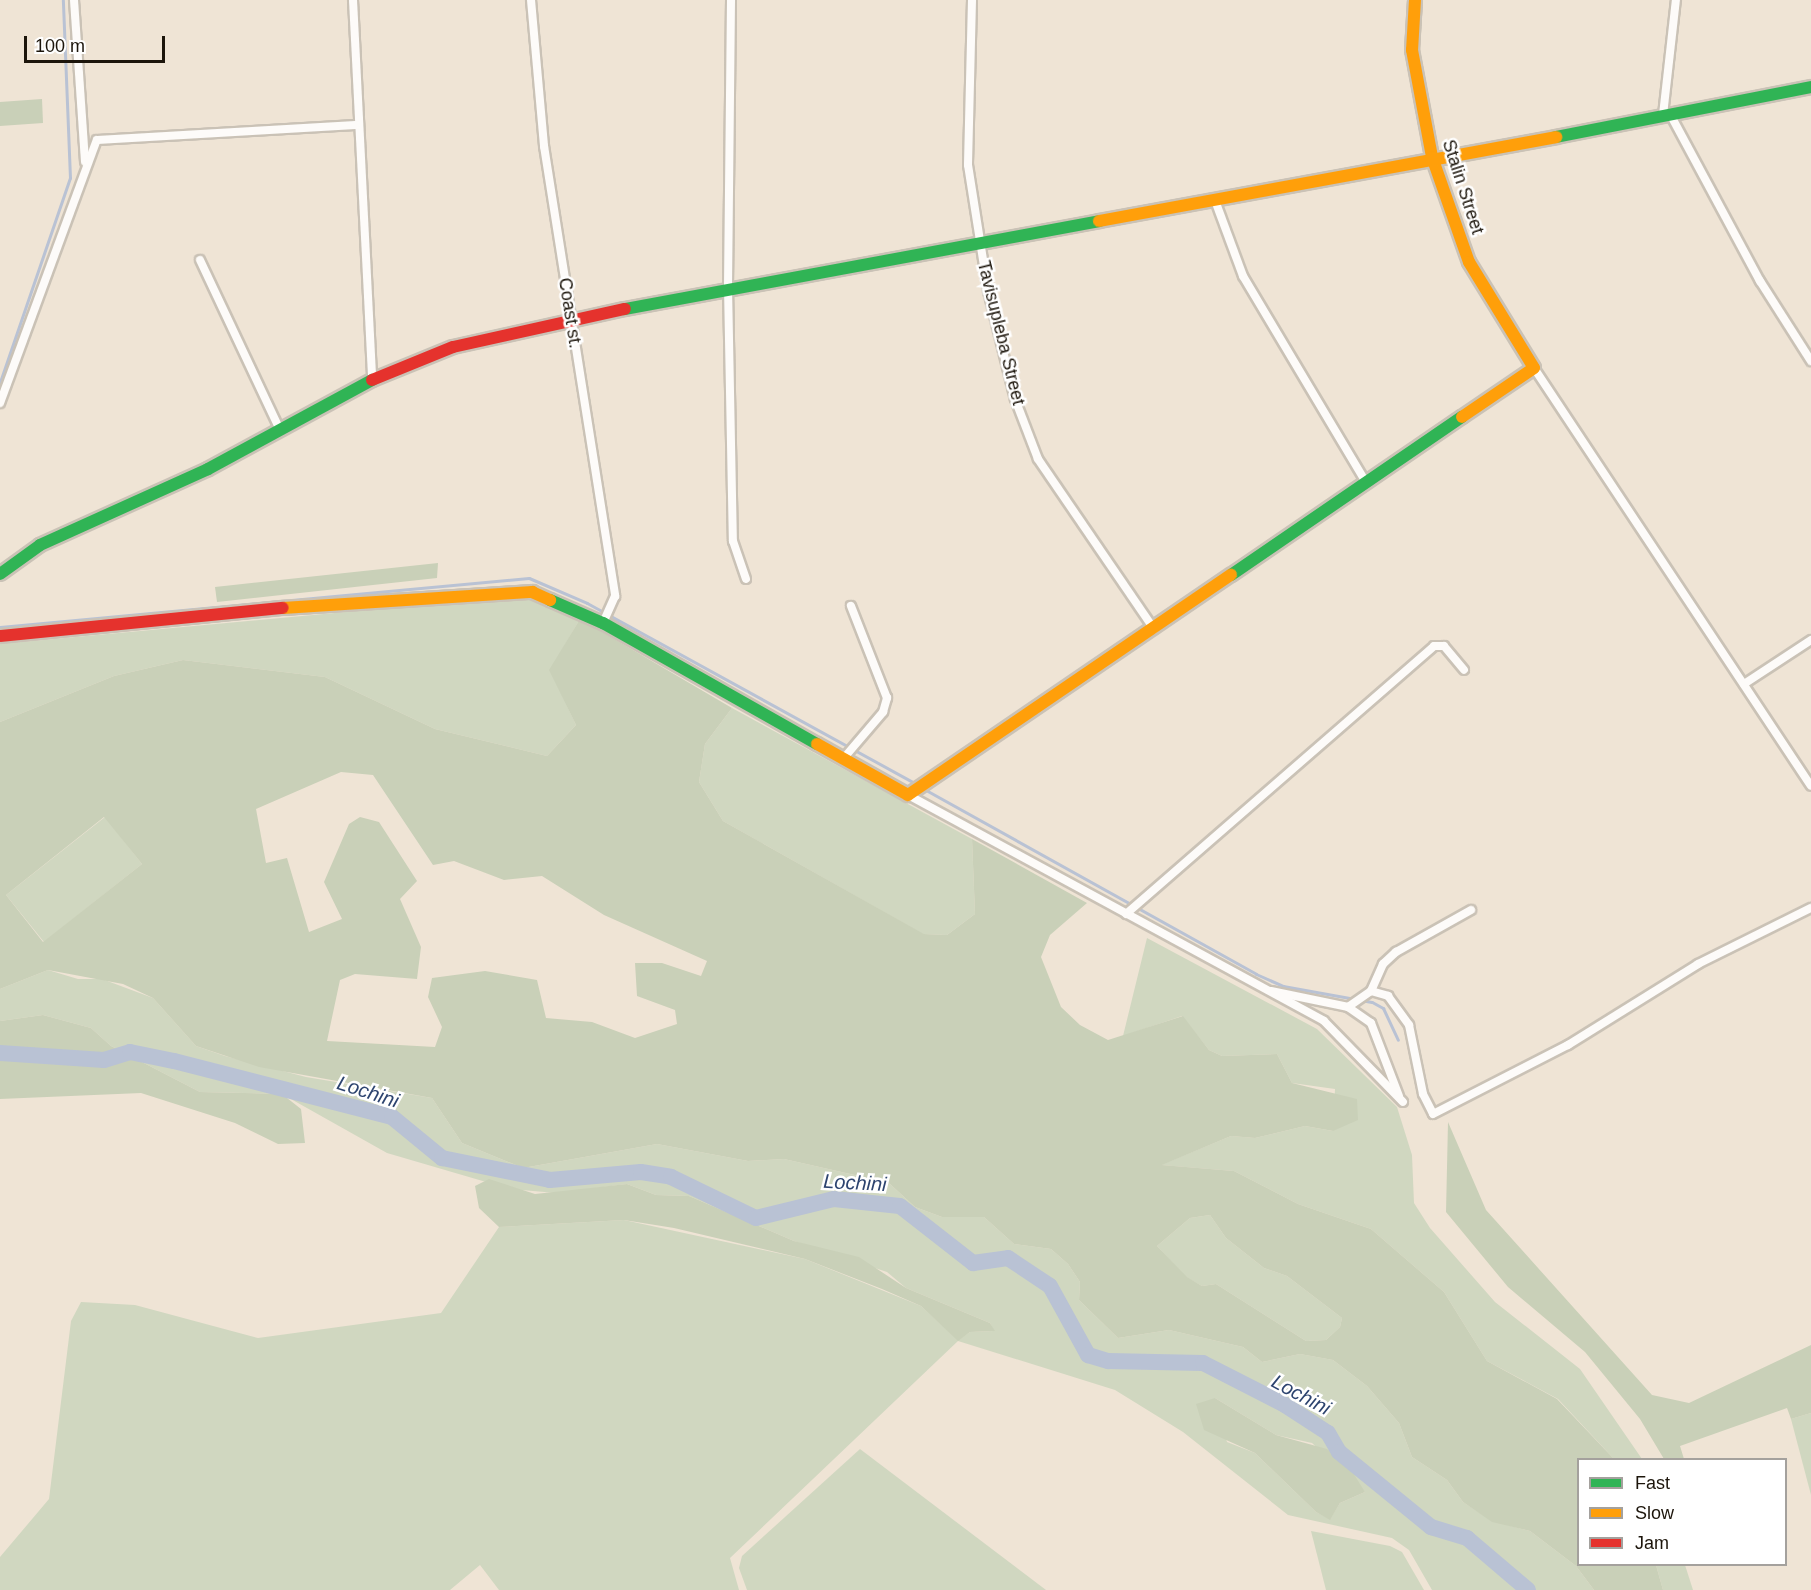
<!DOCTYPE html>
<html>
<head>
<meta charset="utf-8">
<style>
	body { margin:0 }
	#map { position:relative; width:1811px; height:1590px; overflow:hidden; background:#efe4d5; font-family:Helvetica,sans-serif }
	div>[style] { position:absolute }
	[style*='--x'] { left:calc(var(--x)*1px); top:calc(var(--y)*1px); width:calc(var(--w)*1px); rotate:calc(var(--a)*1deg) }
	.green>* { inset:0; background:#d0d7c0 }
	.forest>* { inset:0; background:#c9d0b8 }
	.stream>* { height:3px; margin:-1.5px; padding:0 1.5px; transform-origin:1.5px; border-radius:1.5px; background:#b9c2d4 }
	.river>* { height:16px; margin:-8px; padding:0 8px; transform-origin:8px; border-radius:8px; background:#b9c2d4 }
	.roads { filter:drop-shadow(2px 0 #cac2b6) drop-shadow(-2px 0 #cac2b6) drop-shadow(0 2px #cac2b6) drop-shadow(0 -2px #cac2b6) }
	.street>* { height:8px; margin:-4px; padding:0 4px; transform-origin:4px; border-radius:4px; background:#fdfbf9 }
	.fast>* { height:12px; margin:-6px; padding:0 6px; transform-origin:6px; border-radius:6px; background:#30b455 }
	.slow>* { height:12px; margin:-6px; padding:0 6px; transform-origin:6px; border-radius:6px; background:#ff9f0a }
	.jam>* { height:12px; margin:-6px; padding:0 6px; transform-origin:6px; border-radius:6px; background:#e5322d }
	span { translate:-50% -50%; white-space:nowrap; text-align:center; line-height:1.15; -webkit-text-stroke:5px #fff; paint-order:stroke }
	.street-label { font-size:18px; color:#1c150b }
	.water-label { font-size:20px; color:#2d446f; font-style:italic }
	.legend { position:absolute; left:1577px; top:1458px; width:210px; height:108px; box-sizing:border-box; background:#fff; border:2px solid #a4a19d; margin:0; padding:8px 10px; list-style:none; font-size:18px; color:#1c150b }
	.legend li { display:flex; align-items:center; gap:12px; height:30px }
	.legend b { width:30px; border:2px solid #a4a19d }
	.scale { position:absolute; left:24px; top:36px; width:141px; height:27px; box-sizing:border-box; border:3px solid #1c150b; border-top:0; padding-left:8px; font-size:18px; line-height:21px; white-space:nowrap; color:#1c150b; -webkit-text-stroke:4px #fff; paint-order:stroke }
</style>
</head>
<body>
<div id="map">
	<div class="green">
		<i style="clip-path:polygon(506px 597px,530px 599px,580px 619px,550px 670px,576px 725px,547px 756px,435px 729px,325px 677px,183px 660px,114px 676px,0 722px,0 644px)"></i>
		<i style="clip-path:polygon(732px 708px,972px 839px,975px 914px,947px 935px,923px 934px,723px 821px,699px 782px,705px 744px)"></i>
		<i style="clip-path:polygon(105px 817px,142px 864px,44px 942px,6px 895px)"></i>
		<i style="clip-path:polygon(1147px 938px,1317px 1029px,1397px 1107px,1412px 1155px,1414px 1203px,1430px 1228px,1495px 1302px,1580px 1369px,1642px 1459px,1614px 1459px,1558px 1399px,1487px 1361px,1444px 1292px,1371px 1229px,1298px 1204px,1234px 1171px,1161px 1165px,1231px 1136px,1255px 1138px,1305px 1126px,1333px 1131px,1335px 1089px,1292px 1083px,1277px 1054px,1222px 1056px,1209px 1050px,1182px 1016px,1123px 1036px)"></i>
		<i style="clip-path:polygon(evenodd,48px 970px,78px 979px,102px 979px,153px 998px,196px 1046px,225px 1056px,306px 1077px,432px 1098px,462px 1143px,523px 1168px,657px 1144px,748px 1161px,784px 1159px,868px 1178px,890px 1184px,915px 1207px,942px 1217px,984px 1217px,1014px 1244px,1051px 1249px,1068px 1264px,1080px 1282px,1079px 1300px,1118px 1338px,1169px 1330px,1243px 1347px,1262px 1362px,1300px 1354px,1333px 1360px,1367px 1386px,1399px 1423px,1412px 1457px,1447px 1480px,1463px 1502px,1492px 1521px,1530px 1531px,1576px 1566px,1594px 1590px,1432px 1590px,1409px 1550px,1392px 1538px,1288px 1515px,1183px 1432px,1115px 1390px,958px 1341px,730px 1558px,739px 1590px,499px 1590px,480px 1565px,450px 1590px,0 1590px,0 1557px,49px 1499px,71px 1321px,81px 1302px,135px 1305px,258px 1338px,441px 1313px,499px 1227px,624px 1220px,805px 1259px,921px 1306px,958px 1340px,970px 1332px,994px 1331px,990px 1323px,906px 1288px,887px 1272px,794px 1241px,689px 1196px,656px 1195px,627px 1184px,556px 1193px,510px 1189px,387px 1153px,282px 1094px,200px 1092px,111px 1046px,91px 1028px,43px 1015px,0 1021px,0 989px,48px 970px,1215px 1398px,1276px 1435px,1312px 1443px,1365px 1492px,1340px 1503px,1330px 1519px,1316px 1512px,1255px 1453px,1227px 1442px,1215px 1398px)"></i>
		<i style="clip-path:polygon(1210px 1215px,1226px 1238px,1264px 1268px,1287px 1276px,1342px 1318px,1340px 1327px,1326px 1340px,1306px 1341px,1216px 1284px,1202px 1286px,1186px 1277px,1157px 1246px,1190px 1218px)"></i>
		<i style="clip-path:polygon(1811px 1413px,1811px 1495px,1791px 1419px)"></i>
		<i style="clip-path:polygon(860px 1449px,1046px 1590px,747px 1590px,739px 1568px,742px 1556px)"></i>
		<i style="clip-path:polygon(1311px 1531px,1390px 1546px,1402px 1552px,1424px 1590px,1326px 1590px)"></i>
		<i style="clip-path:polygon(1656px 1565px,1685px 1565px,1693px 1590px,1663px 1590px)"></i>
	</div>
	<div class="forest">
		<i style="clip-path:polygon(42px 99px,43px 123px,0 126px,0 102px)"></i>
		<i style="clip-path:polygon(438px 563px,437px 578px,217px 602px,215px 587px)"></i>
		<i style="clip-path:polygon(evenodd,580px 619px,732px 708px,705px 744px,699px 782px,723px 821px,924px 934px,947px 935px,975px 914px,972px 839px,1087px 903px,1050px 935px,1041px 957px,1061px 1007px,1080px 1025px,1108px 1040px,1183px 1016px,1209px 1050px,1222px 1056px,1277px 1054px,1292px 1083px,1357px 1099px,1358px 1120px,1333px 1131px,1305px 1126px,1255px 1138px,1231px 1136px,1162px 1165px,1234px 1171px,1298px 1204px,1371px 1229px,1444px 1292px,1487px 1361px,1557px 1399px,1614px 1459px,1578px 1460px,1578px 1564px,1656px 1565px,1663px 1590px,1594px 1590px,1576px 1566px,1530px 1531px,1492px 1522px,1463px 1502px,1447px 1480px,1412px 1457px,1399px 1423px,1367px 1386px,1333px 1360px,1300px 1354px,1262px 1362px,1243px 1347px,1169px 1330px,1118px 1338px,1079px 1300px,1080px 1282px,1068px 1264px,1051px 1249px,1014px 1244px,984px 1217px,942px 1217px,915px 1207px,890px 1184px,868px 1178px,784px 1159px,748px 1161px,657px 1144px,523px 1168px,462px 1143px,432px 1098px,259px 1067px,196px 1046px,153px 998px,123px 984px,48px 970px,0 989px,0 722px,114px 676px,183px 660px,325px 677px,435px 729px,547px 756px,576px 725px,549px 670px,580px 619px,341px 772px,373px 775px,433px 865px,454px 861px,504px 880px,542px 876px,604px 915px,707px 961px,701px 976px,662px 963px,635px 963px,637px 996px,675px 1010px,677px 1024px,635px 1038px,592px 1022px,546px 1018px,537px 980px,485px 971px,432px 978px,428px 997px,442px 1027px,435px 1047px,327px 1041px,340px 980px,355px 974px,417px 979px,421px 947px,400px 899px,417px 881px,379px 822px,360px 817px,349px 824px,324px 882px,342px 919px,309px 932px,287px 858px,266px 863px,256px 809px,341px 772px,580px 619px,104px 817px,142px 864px,43px 942px,6px 895px,104px 817px,580px 619px,1210px 1215px,1226px 1238px,1264px 1268px,1287px 1276px,1342px 1318px,1340px 1327px,1326px 1340px,1306px 1341px,1216px 1284px,1202px 1286px,1187px 1277px,1157px 1246px,1190px 1218px,1210px 1215px)"></i>
		<i style="clip-path:polygon(43px 1015px,91px 1028px,111px 1046px,200px 1092px,282px 1094px,301px 1109px,305px 1143px,278px 1144px,235px 1123px,141px 1093px,0 1099px,0 1021px)"></i>
		<i style="clip-path:polygon(1448px 1122px,1486px 1210px,1652px 1395px,1689px 1403px,1811px 1345px,1811px 1413px,1791px 1419px,1787px 1408px,1680px 1446px,1684px 1459px,1664px 1459px,1640px 1419px,1585px 1352px,1508px 1287px,1446px 1212px)"></i>
		<i style="clip-path:polygon(489px 1179px,535px 1194px,627px 1184px,656px 1195px,689px 1196px,794px 1241px,859px 1257px,906px 1288px,990px 1323px,995px 1331px,970px 1332px,958px 1341px,921px 1306px,882px 1289px,805px 1259px,674px 1228px,624px 1220px,499px 1227px,479px 1208px,475px 1186px)"></i>
		<i style="clip-path:polygon(1215px 1398px,1276px 1435px,1327px 1449px,1350px 1468px,1365px 1492px,1340px 1503px,1330px 1520px,1316px 1512px,1255px 1453px,1204px 1430px,1196px 1404px)"></i>
	</div>
	<div class="stream">
		<i style="--x:0;--y:382;--w:216;--a:-71.1"></i>
		<i style="--x:70;--y:178;--w:178;--a:-92.3"></i>
		<i style="--x:0;--y:627;--w:531;--a:-5.29"></i>
		<i style="--x:529;--y:578;--w:63;--a:23.3"></i>
		<i style="--x:587;--y:603;--w:376;--a:28.8"></i>
		<i style="--x:924;--y:789;--w:380;--a:29.1"></i>
		<i style="--x:1256;--y:974;--w:30;--a:24"></i>
		<i style="--x:1283;--y:986;--w:90;--a:10.2"></i>
		<i style="--x:1372;--y:1002;--w:13;--a:29"></i>
		<i style="--x:1383;--y:1008;--w:35;--a:65"></i>
	</div>
	<div class="river">
		<i style="--x:0;--y:1053;--w:104;--a:3.9"></i>
		<i style="--x:104;--y:1060;--w:27;--a:-17"></i>
		<i style="--x:130;--y:1052;--w:45;--a:11.6"></i>
		<i style="--x:174;--y:1061;--w:225;--a:14.4"></i>
		<i style="--x:392;--y:1117;--w:65;--a:39.4"></i>
		<i style="--x:442;--y:1158;--w:110;--a:11.5"></i>
		<i style="--x:550;--y:1180;--w:91;--a:-5"></i>
		<i style="--x:641;--y:1172;--w:30;--a:9"></i>
		<i style="--x:671;--y:1177;--w:94;--a:25.8"></i>
		<i style="--x:756;--y:1218;--w:80;--a:-13.7"></i>
		<i style="--x:834;--y:1199;--w:66;--a:6.1"></i>
		<i style="--x:900;--y:1206;--w:93;--a:38"></i>
		<i style="--x:973;--y:1263;--w:35;--a:-8"></i>
		<i style="--x:1008;--y:1258;--w:50;--a:33.7"></i>
		<i style="--x:1050;--y:1286;--w:79;--a:61.2"></i>
		<i style="--x:1088;--y:1355;--w:21;--a:17"></i>
		<i style="--x:1108;--y:1361;--w:95;--a:1.2"></i>
		<i style="--x:1203;--y:1363;--w:92;--a:27.1"></i>
		<i style="--x:1285;--y:1405;--w:51;--a:33.1"></i>
		<i style="--x:1328;--y:1433;--w:22;--a:60"></i>
		<i style="--x:1339;--y:1452;--w:119;--a:39.2"></i>
		<i style="--x:1431;--y:1527;--w:38;--a:17"></i>
		<i style="--x:1467;--y:1538;--w:80;--a:40.4"></i>
	</div>
	<div class="roads">
		<div class="street">
			<i style="--x:74;--y:0;--w:162;--a:86.1"></i>
			<i style="--x:353;--y:0;--w:380;--a:87.1"></i>
			<i style="--x:531;--y:0;--w:147;--a:84.9"></i>
			<i style="--x:544;--y:146;--w:456;--a:81"></i>
			<i style="--x:615;--y:596;--w:30;--a:114"></i>
			<i style="--x:731;--y:0;--w:287;--a:90.6"></i>
			<i style="--x:728;--y:287;--w:254;--a:88.9"></i>
			<i style="--x:733;--y:541;--w:40;--a:71.1"></i>
			<i style="--x:972;--y:0;--w:165;--a:91.4"></i>
			<i style="--x:968;--y:165;--w:128;--a:81"></i>
			<i style="--x:988;--y:291;--w:111;--a:76"></i>
			<i style="--x:1015;--y:399;--w:64;--a:69"></i>
			<i style="--x:1038;--y:459;--w:206;--a:55.7"></i>
			<i style="--x:1670;--y:114;--w:190;--a:61.7"></i>
			<i style="--x:1760;--y:281;--w:95;--a:57.5"></i>
			<i style="--x:1663;--y:115;--w:116;--a:-83.6"></i>
			<i style="--x:1216;--y:203;--w:78;--a:69.7"></i>
			<i style="--x:1243;--y:276;--w:236;--a:59.2"></i>
			<i style="--x:200;--y:260;--w:186;--a:64.8"></i>
			<i style="--x:1534;--y:368;--w:501;--a:56.47"></i>
			<i style="--x:0;--y:403;--w:280;--a:-69.8"></i>
			<i style="--x:97;--y:140;--w:259;--a:-3.3"></i>
			<i style="--x:1744;--y:684;--w:80;--a:-33.3"></i>
			<i style="--x:843;--y:759;--w:62;--a:-49.6"></i>
			<i style="--x:883;--y:712;--w:15;--a:-74"></i>
			<i style="--x:887;--y:698;--w:99;--a:-111.4"></i>
			<i style="--x:908;--y:795;--w:473;--a:28.5"></i>
			<i style="--x:1324;--y:1021;--w:113;--a:45.7"></i>
			<i style="--x:1126;--y:914;--w:408;--a:-41"></i>
			<i style="--x:1434;--y:646;--w:10;--a:0"></i>
			<i style="--x:1444;--y:646;--w:31;--a:50"></i>
			<i style="--x:1271;--y:991;--w:79;--a:11.7"></i>
			<i style="--x:1348;--y:1007;--w:28;--a:-35"></i>
			<i style="--x:1371;--y:991;--w:18;--a:16"></i>
			<i style="--x:1388;--y:996;--w:36;--a:54"></i>
			<i style="--x:1409;--y:1025;--w:70;--a:78.5"></i>
			<i style="--x:1423;--y:1094;--w:22;--a:63"></i>
			<i style="--x:1433;--y:1114;--w:152;--a:-27.1"></i>
			<i style="--x:1568;--y:1045;--w:153;--a:-31.9"></i>
			<i style="--x:1698;--y:964;--w:126;--a:-26.4"></i>
			<i style="--x:1371;--y:991;--w:30;--a:-66"></i>
			<i style="--x:1383;--y:964;--w:18;--a:-43"></i>
			<i style="--x:1396;--y:952;--w:86;--a:-29.2"></i>
			<i style="--x:1348;--y:1007;--w:28;--a:35"></i>
			<i style="--x:1371;--y:1023;--w:78;--a:69"></i>
		</div>
		<div class="fast">
			<i style="--x:1556;--y:137;--w:260;--a:-11.1"></i>
			<i style="--x:625;--y:309;--w:482;--a:-10.5"></i>
			<i style="--x:0;--y:574;--w:49;--a:-35.9"></i>
			<i style="--x:40;--y:545;--w:184;--a:-24.3"></i>
			<i style="--x:208;--y:469;--w:187;--a:-28.5"></i>
			<i style="--x:1231;--y:575;--w:280;--a:-34.4"></i>
			<i style="--x:550;--y:600;--w:58;--a:23.5"></i>
			<i style="--x:603;--y:623;--w:246;--a:29.5"></i>
		</div>
		<div class="slow">
			<i style="--x:1415;--y:0;--w:50;--a:93.4"></i>
			<i style="--x:1412;--y:50;--w:109;--a:79.4"></i>
			<i style="--x:1432;--y:157;--w:111;--a:70.6"></i>
			<i style="--x:1469;--y:262;--w:124;--a:58.5"></i>
			<i style="--x:1534;--y:368;--w:87;--a:145.8"></i>
			<i style="--x:1099;--y:221;--w:465;--a:-10.4"></i>
			<i style="--x:283;--y:608;--w:250;--a:-3.7"></i>
			<i style="--x:532;--y:592;--w:20;--a:24"></i>
			<i style="--x:817;--y:744;--w:104;--a:29.3"></i>
			<i style="--x:908;--y:795;--w:391;--a:-34.3"></i>
		</div>
		<div class="jam">
			<i style="--x:372;--y:380;--w:87;--a:-22.2"></i>
			<i style="--x:453;--y:347;--w:176;--a:-12.5"></i>
			<i style="--x:0;--y:636;--w:284;--a:-5.7"></i>
		</div>
	</div>
	<div class="street-label">
		<span style="left:1463px;top:187px;rotate:72deg">Stalin Street</span>
		<span style="left:570px;top:313px;rotate:81deg">Coast st.</span>
		<span style="left:1001px;top:333px;rotate:76deg">Tavisupleba Street</span>
	</div>
	<div class="water-label">
		<span style="left:368px;top:1092px;rotate:18deg">Lochini</span>
		<span style="left:855px;top:1183px;rotate:3deg">Lochini</span>
		<span style="left:1301px;top:1395px;rotate:28deg">Lochini</span>
	</div>
	<ul class="legend">
	<li><b style="height:8px;background:#30b455"></b>Fast</li>
	<li><b style="height:8px;background:#ff9f0a"></b>Slow</li>
	<li><b style="height:8px;background:#e5322d"></b>Jam</li>
	</ul>
	<div class="scale">100 m</div>
</div>
</body>
</html>
